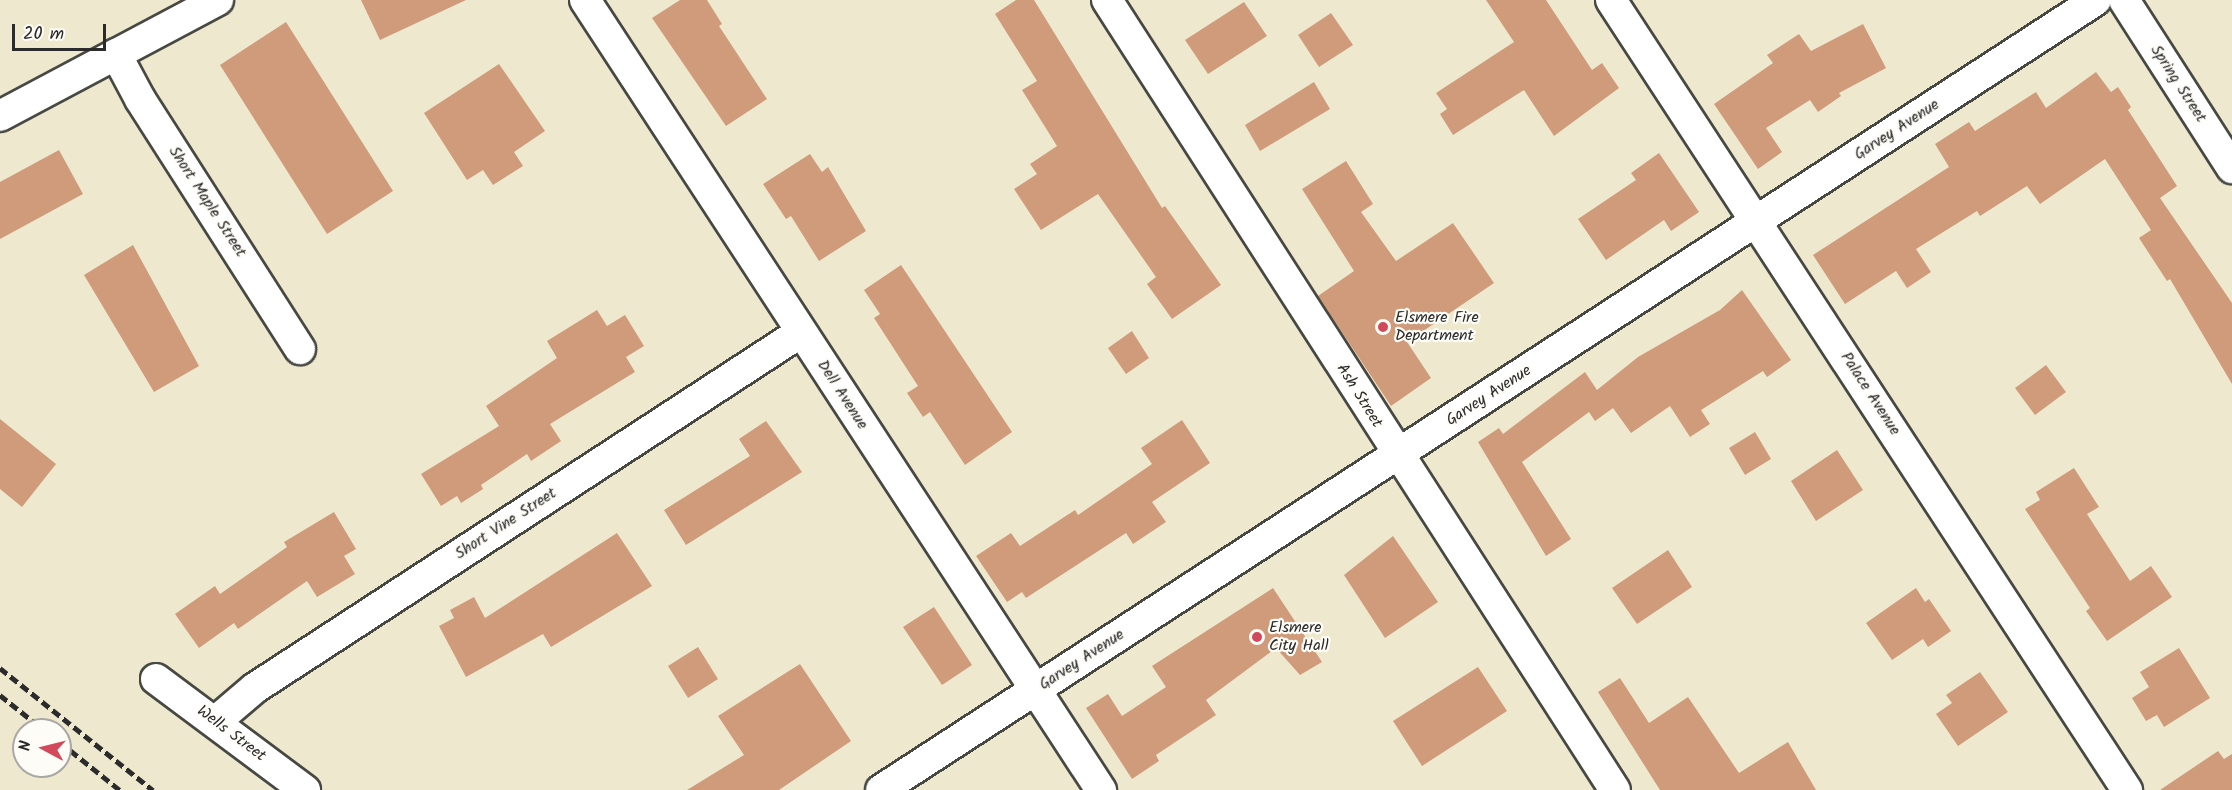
<!DOCTYPE html>
<html>
<head>
<meta charset="utf-8">
<style>
	body { margin:0 }
	#map { position:relative; width:2232px; height:790px; overflow:hidden; background:#eee9ce; font-family:Kalam,sans-serif }
	div>[style] { position:absolute }
	[style*='--x'] { left:calc(var(--x)*1px); top:calc(var(--y)*1px); width:calc(var(--w)*1px); rotate:calc(var(--a)*1deg) }
	.building>* { inset:0; background:#cf9b7b }
	.roads { filter:drop-shadow(2px 0 #484843) drop-shadow(-2px 0 #484843) drop-shadow(0 2px #484843) drop-shadow(0 -2px #484843) }
	.minor>* { height:30px; margin:-15px; padding:0 15px; transform-origin:15px; border-radius:15px; background:#fff }
	.rail>* { height:4.5px; margin-top:-2.25px; transform-origin:0; background:repeating-linear-gradient(90deg,#2b2b2b 0 9px,transparent 0 13.5px) }
	.dots>* { width:16px; height:16px; translate:-50% -50%; box-sizing:border-box; border:3px solid #fdfcf7; border-radius:50% }
	span { translate:-50% -50%; white-space:nowrap; text-align:center; line-height:1.15; -webkit-text-stroke:4.5px #fdfcf7; paint-order:stroke }
	.street-label { font-size:16px; color:#2b2b2b }
	.poi-label { font-size:16px; color:#2b2b2b }
	.left { translate:0 -50%; text-align:left }
	.north { position:absolute; left:12px; top:718px; width:60px; height:60px; box-sizing:border-box; background:#fdfcf7; border:2px solid #a9a8a5; border-radius:50%; rotate:277deg; font-size:16px; font-weight:700; line-height:24px; text-align:center; color:#2b2b2b }
	.north::after { content:''; display:block; margin:auto; width:21px; height:27px; background:#d1495b; clip-path:polygon(50% 0,100% 100%,50% 72%,0 100%) }
	.scale { position:absolute; left:12px; top:24px; width:94px; height:27px; box-sizing:border-box; border:3px solid #2b2b2b; border-top:0; padding-left:8px; font-size:18px; line-height:21px; white-space:nowrap; color:#2b2b2b; -webkit-text-stroke:4px #fdfcf7; paint-order:stroke }
</style>
</head>
<body>
<div id="map">
	<div class="building">
		<i style="clip-path:polygon(361px 0,466px 0,380px 40px)"></i>
		<i style="clip-path:polygon(680px 0,707px 0,722px 24px,719px 26px,767px 99px,726px 126px,652px 18px)"></i>
		<i style="clip-path:polygon(1016px 0,1034px 0,1162px 208px,1165px 206px,1221px 285px,1172px 319px,1147px 284px,1156px 277px,1098px 194px,1041px 230px,1014px 189px,1037px 174px,1030px 164px,1057px 146px,1022px 90px,1037px 81px,995px 14px)"></i>
		<i style="clip-path:polygon(1486px 0,1546px 0,1592px 70px,1602px 63px,1619px 88px,1554px 136px,1524px 90px,1453px 135px,1440px 114px,1447px 109px,1436px 93px,1514px 42px)"></i>
		<i style="clip-path:polygon(1244px 2px,1267px 36px,1208px 74px,1185px 40px)"></i>
		<i style="clip-path:polygon(1331px 13px,1353px 45px,1319px 67px,1298px 35px)"></i>
		<i style="clip-path:polygon(286px 22px,393px 191px,327px 234px,220px 65px)"></i>
		<i style="clip-path:polygon(1863px 24px,1886px 68px,1839px 93px,1841px 96px,1818px 112px,1810px 100px,1766px 128px,1782px 152px,1758px 169px,1714px 104px,1773px 63px,1767px 55px,1799px 34px,1811px 51px)"></i>
		<i style="clip-path:polygon(499px 64px,545px 131px,514px 152px,523px 166px,493px 185px,483px 170px,467px 180px,424px 113px)"></i>
		<i style="clip-path:polygon(2096px 72px,2111px 92px,2118px 87px,2131px 107px,2128px 110px,2177px 186px,2160px 198px,2232px 303px,2232px 384px,2170px 279px,2167px 281px,2139px 238px,2151px 230px,2105px 159px,2040px 204px,2027px 186px,1980px 216px,1977px 211px,1916px 249px,1931px 272px,1907px 288px,1896px 271px,1845px 304px,1813px 255px,1949px 167px,1935px 144px,1969px 122px,1975px 131px,2036px 92px,2046px 108px)"></i>
		<i style="clip-path:polygon(1314px 82px,1330px 109px,1260px 151px,1245px 125px)"></i>
		<i style="clip-path:polygon(59px 150px,83px 194px,0 239px,0 182px)"></i>
		<i style="clip-path:polygon(1659px 153px,1699px 212px,1671px 231px,1664px 220px,1606px 260px,1578px 219px,1636px 180px,1631px 173px)"></i>
		<i style="clip-path:polygon(810px 154px,822px 172px,828px 167px,866px 231px,819px 261px,791px 216px,786px 219px,763px 184px)"></i>
		<i style="clip-path:polygon(1346px 161px,1373px 204px,1361px 212px,1396px 261px,1453px 223px,1494px 283px,1407px 342px,1431px 378px,1391px 406px,1318px 296px,1354px 271px,1302px 189px)"></i>
		<i style="clip-path:polygon(133px 245px,199px 366px,154px 392px,84px 275px)"></i>
		<i style="clip-path:polygon(901px 265px,1012px 432px,965px 465px,930px 412px,923px 417px,907px 393px,918px 386px,874px 318px,880px 314px,864px 290px)"></i>
		<i style="clip-path:polygon(1742px 290px,1791px 360px,1767px 377px,1763px 371px,1701px 410px,1710px 424px,1690px 437px,1670px 406px,1631px 433px,1613px 408px,1595px 421px,1589px 412px,1522px 462px,1571px 539px,1546px 556px,1478px 442px,1499px 428px,1503px 434px,1585px 372px,1597px 390px,1638px 357px,1720px 310px)"></i>
		<i style="clip-path:polygon(597px 310px,607px 326px,625px 315px,644px 346px,626px 357px,635px 372px,550px 424px,561px 441px,531px 461px,527px 454px,481px 485px,483px 489px,461px 503px,457px 496px,441px 506px,421px 474px,499px 426px,486px 406px,557px 358px,547px 341px)"></i>
		<i style="clip-path:polygon(1132px 331px,1149px 358px,1126px 374px,1108px 348px)"></i>
		<i style="clip-path:polygon(2046px 365px,2066px 392px,2035px 415px,2015px 388px)"></i>
		<i style="clip-path:polygon(0 419px,56px 464px,22px 507px,0 489px)"></i>
		<i style="clip-path:polygon(1182px 420px,1210px 463px,1152px 502px,1166px 522px,1133px 544px,1126px 533px,1026px 598px,1022px 592px,1007px 602px,976px 556px,1011px 533px,1020px 546px,1075px 510px,1078px 515px,1152px 464px,1141px 448px)"></i>
		<i style="clip-path:polygon(766px 421px,802px 472px,686px 545px,664px 510px,750px 456px,739px 439px)"></i>
		<i style="clip-path:polygon(1755px 432px,1771px 459px,1745px 475px,1729px 448px)"></i>
		<i style="clip-path:polygon(1837px 450px,1863px 490px,1816px 521px,1791px 481px)"></i>
		<i style="clip-path:polygon(2074px 468px,2099px 507px,2087px 514px,2130px 581px,2151px 566px,2172px 597px,2107px 641px,2086px 611px,2090px 608px,2025px 509px,2040px 500px,2036px 492px)"></i>
		<i style="clip-path:polygon(334px 512px,356px 549px,344px 556px,355px 574px,317px 597px,307px 581px,238px 629px,234px 623px,199px 648px,175px 614px,215px 586px,220px 594px,287px 547px,284px 542px)"></i>
		<i style="clip-path:polygon(617px 533px,652px 586px,551px 647px,543px 634px,466px 677px,439px 626px,454px 618px,450px 610px,474px 597px,485px 618px)"></i>
		<i style="clip-path:polygon(1393px 536px,1438px 602px,1385px 638px,1344px 575px)"></i>
		<i style="clip-path:polygon(1668px 550px,1692px 587px,1637px 624px,1612px 588px)"></i>
		<i style="clip-path:polygon(1273px 588px,1322px 662px,1300px 675px,1276px 648px,1206px 700px,1216px 715px,1156px 755px,1159px 761px,1132px 779px,1086px 708px,1108px 694px,1122px 716px,1166px 687px,1152px 666px)"></i>
		<i style="clip-path:polygon(1916px 588px,1925px 602px,1929px 599px,1951px 631px,1928px 647px,1923px 639px,1892px 660px,1866px 623px)"></i>
		<i style="clip-path:polygon(934px 607px,972px 665px,942px 685px,903px 627px)"></i>
		<i style="clip-path:polygon(698px 647px,718px 679px,688px 698px,668px 666px)"></i>
		<i style="clip-path:polygon(2179px 648px,2210px 698px,2164px 727px,2157px 715px,2146px 721px,2132px 698px,2149px 687px,2140px 672px)"></i>
		<i style="clip-path:polygon(800px 664px,851px 741px,779px 790px,687px 790px,744px 755px,718px 716px)"></i>
		<i style="clip-path:polygon(1478px 667px,1507px 711px,1422px 766px,1393px 721px)"></i>
		<i style="clip-path:polygon(1980px 672px,2008px 712px,1958px 746px,1936px 714px,1952px 703px,1946px 695px)"></i>
		<i style="clip-path:polygon(1620px 678px,1649px 723px,1688px 697px,1739px 773px,1788px 742px,1816px 790px,1660px 790px,1598px 692px)"></i>
		<i style="clip-path:polygon(2218px 751px,2224px 759px,2232px 754px,2232px 790px,2160px 790px)"></i>
	</div>
	<div class="roads">
		<div class="minor">
			<i style="--x:585;--y:0;--w:944;--a:56.85"></i>
			<i style="--x:1107;--y:0;--w:939;--a:57.26"></i>
			<i style="--x:1611;--y:0;--w:944;--a:56.85"></i>
			<i style="--x:2124;--y:0;--w:200;--a:57.3"></i>
			<i style="--x:116;--y:54;--w:51;--a:61.9"></i>
			<i style="--x:140;--y:99;--w:297;--a:57.4"></i>
			<i style="--x:0;--y:116;--w:247;--a:-28"></i>
			<i style="--x:156;--y:679;--w:186;--a:36.7"></i>
			<i style="--x:215;--y:722;--w:52;--a:-40.4"></i>
			<i style="--x:255;--y:688;--w:652;--a:-33.1"></i>
			<i style="--x:881;--y:790;--w:1449;--a:-33.03"></i>
		</div>
	</div>
	<div class="rail">
		<i style="--x:0;--y:668;--w:196;--a:38.6"></i>
		<i style="--x:0;--y:695;--w:56;--a:38.5"></i>
		<i style="--x:60;--y:742;--w:77;--a:38.7"></i>
	</div>
	<div class="dots">
		<i style="left:1383px;top:327px;background:#d1495b"></i>
		<i style="left:1257px;top:637px;background:#d1495b"></i>
	</div>
	<div class="street-label">
		<span style="left:2178px;top:84px;rotate:57deg">Spring Street</span>
		<span style="left:1897px;top:130px;rotate:-33deg">Garvey Avenue</span>
		<span style="left:207px;top:202px;rotate:57deg">Short Maple Street</span>
		<span style="left:1870px;top:394px;rotate:57deg">Palace Avenue</span>
		<span style="left:842px;top:395px;rotate:57deg">Dell Avenue</span>
		<span style="left:1359px;top:396px;rotate:58deg">Ash Street</span>
		<span style="left:1489px;top:396px;rotate:-33deg">Garvey Avenue</span>
		<span style="left:506px;top:524px;rotate:-33deg">Short Vine Street</span>
		<span style="left:1082px;top:660px;rotate:-33deg">Garvey Avenue</span>
		<span style="left:231px;top:734px;rotate:37deg">Wells Street</span>
	</div>
	<div class="poi-label">
		<span class="left" style="left:1395px;top:327px">Elsmere Fire<br>Department</span>
		<span class="left" style="left:1269px;top:637px">Elsmere<br>City Hall</span>
	</div>
	<div class="north">N</div>
	<div class="scale">20 m</div>
</div>
</body>
</html>
